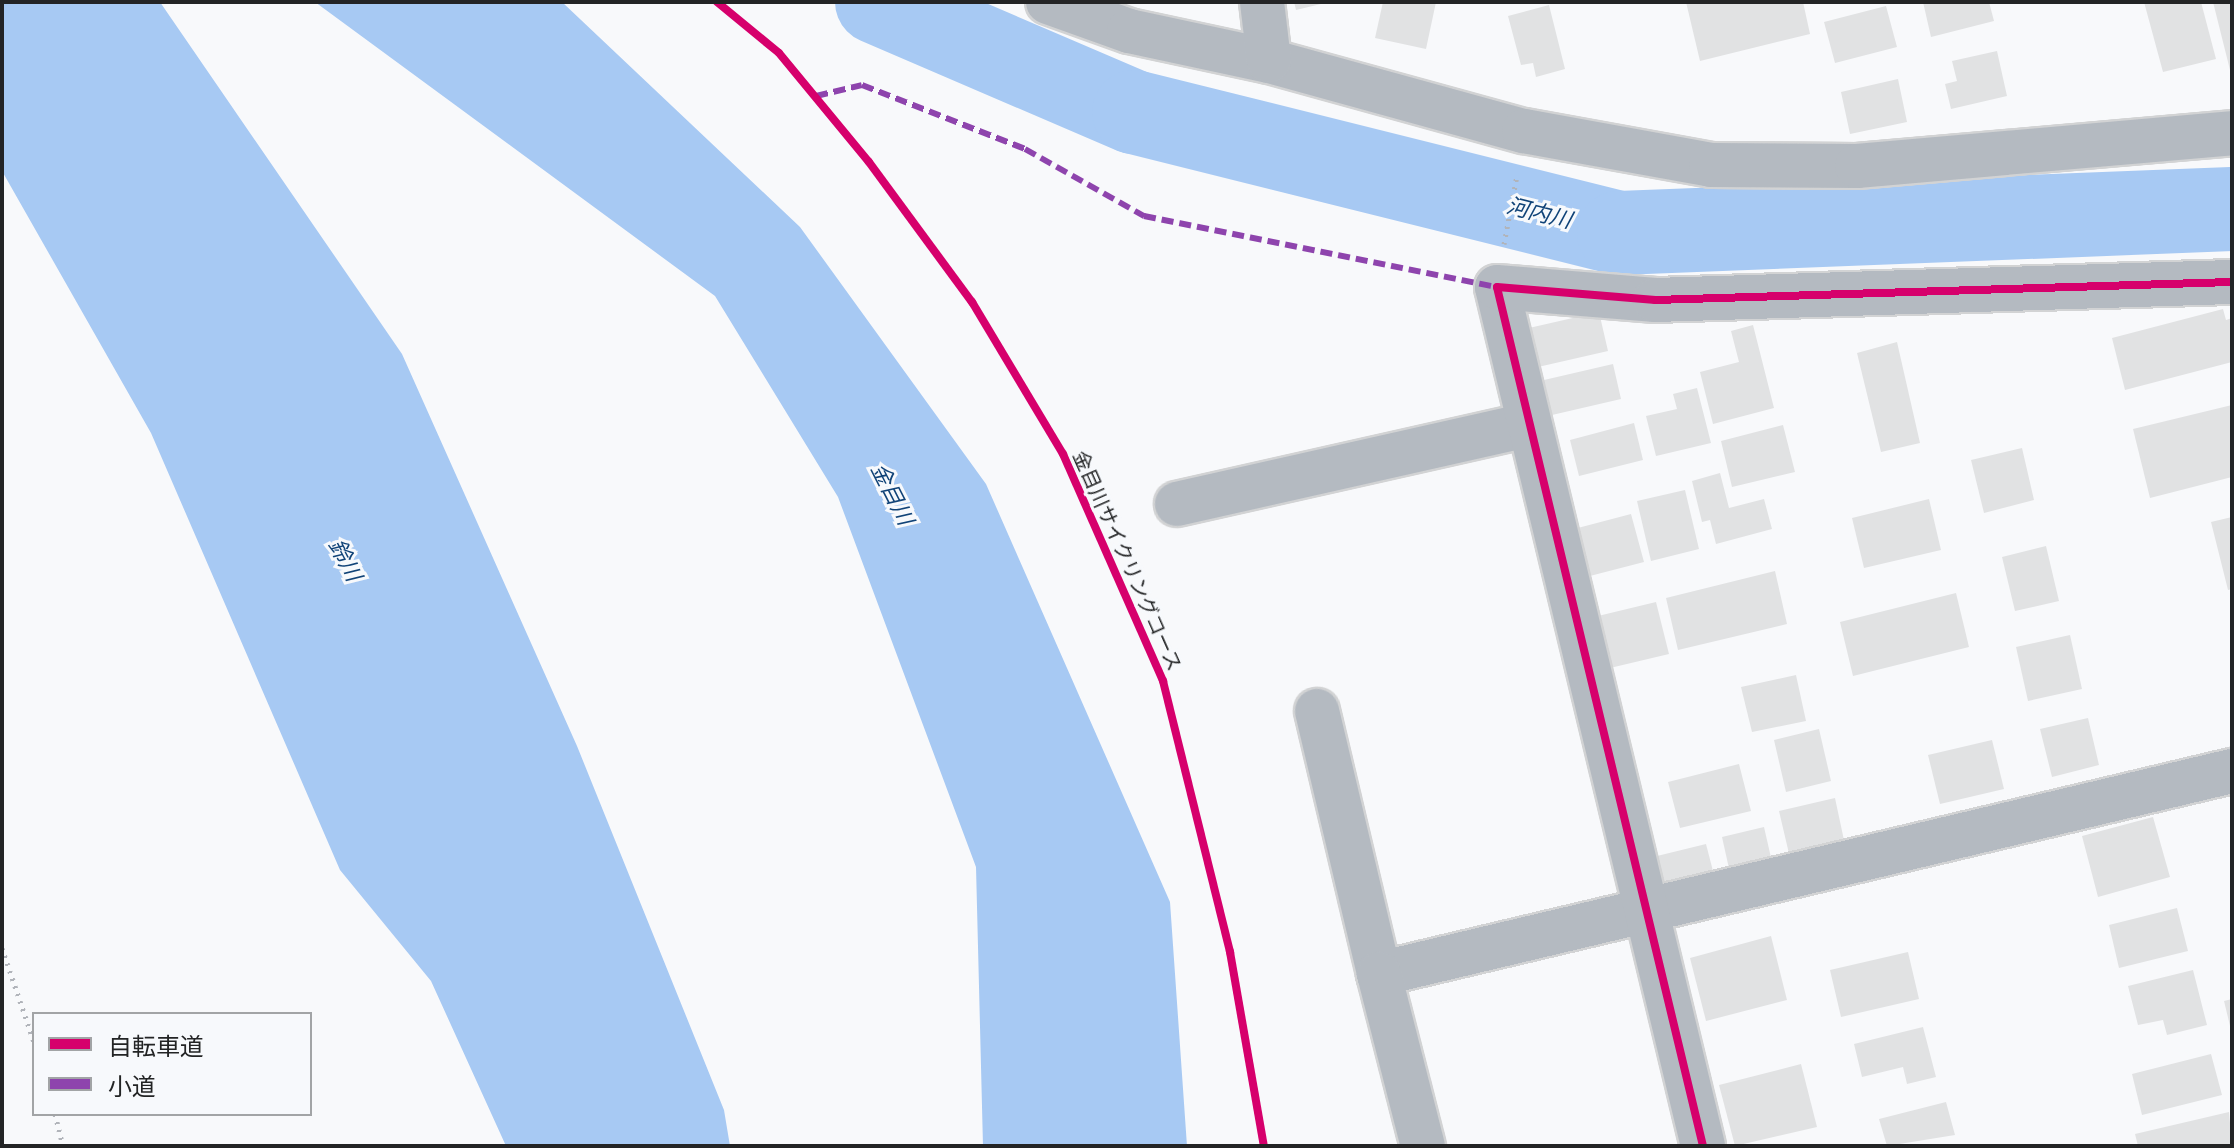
<!DOCTYPE html>
<html>
<head>
<meta charset="utf-8">
<style>
	body { margin:0 }
	#map { position:relative; width:2234px; height:1148px; overflow:hidden; background:#f8f9fb; font-family:Signika,"Noto Sans JP",sans-serif }
	div>[style] { position:absolute }
	[style*='--x'] { left:calc(var(--x)*1px); top:calc(var(--y)*1px); width:calc(var(--w)*1px); rotate:calc(var(--a)*1deg) }
	.water>* { inset:0; background:#a7c9f3 }
	.river>* { height:84px; margin:-42px; padding:0 42px; transform-origin:42px; border-radius:42px; background:#a7c9f3 }
	.building>* { inset:0; background:#e1e2e3 }
	.path>* { height:5px; margin-top:-2.5px; transform-origin:0; background:repeating-linear-gradient(90deg,#b1b4ba 0 2px,transparent 0 8px) }
	.roads { filter:drop-shadow(2px 0 #d2d3d4) drop-shadow(-2px 0 #d2d3d4) drop-shadow(0 2px #d2d3d4) drop-shadow(0 -2px #d2d3d4) }
	.minor>* { height:44px; margin:-22px; padding:0 22px; transform-origin:22px; border-radius:22px; background:#b4bac1 }
	.quiet>* { height:6px; margin-top:-3px; transform-origin:0; background:repeating-linear-gradient(90deg,#8e44ad 0 12px,transparent 0 18px) }
	.cycleway>* { height:8px; margin:-4px; padding:0 4px; transform-origin:4px; border-radius:4px; background:#d6006c }
	span { translate:-50% -50%; white-space:nowrap; text-align:center; line-height:1.15; -webkit-text-stroke:6px #f7f9fc; paint-order:stroke }
	.street-label { font-size:20px; color:#232425 }
	.water-label { font-size:22px; color:#104378; font-style:italic }
	.frame { position:absolute; inset:0; border:4px solid #232425; pointer-events:none }
	.legend { position:absolute; left:32px; top:1012px; width:280px; height:104px; box-sizing:border-box; background:#f7f9fc; border:2px solid #a2a4a6; margin:0; padding:10px 14px; list-style:none; font-size:24px; color:#232425 }
	.legend li { display:flex; align-items:center; gap:16px; height:40px }
	.legend b { width:40px; border:2px solid #a2a4a6 }
</style>
</head>
<body>
<div id="map">
	<div class="water">
		<i style="clip-path:polygon(2px 2px,160px 2px,402px 354px,577px 746px,724px 1110px,730px 1146px,506px 1146px,431px 981px,340px 870px,151px 433px,2px 171px)"></i>
		<i style="clip-path:polygon(315px 2px,562px 2px,800px 227px,986px 484px,1170px 902px,1187px 1146px,983px 1146px,976px 867px,838px 497px,715px 296px)"></i>
	</div>
	<div class="river">
		<i style="--x:877;--y:2;--w:280;--a:23.2"></i>
		<i style="--x:1134;--y:112;--w:500;--a:14"></i>
		<i style="--x:1619;--y:233;--w:613;--a:-2.24"></i>
	</div>
	<div class="building">
		<i style="clip-path:polygon(1294px 2px,1325px 2px,1325px 3px,1296px 10px)"></i>
		<i style="clip-path:polygon(1383px 2px,1436px 2px,1426px 49px,1375px 38px)"></i>
		<i style="clip-path:polygon(1686px 2px,1803px 2px,1810px 34px,1700px 61px)"></i>
		<i style="clip-path:polygon(1923px 2px,1989px 2px,1994px 21px,1931px 37px)"></i>
		<i style="clip-path:polygon(2144px 2px,2201px 2px,2216px 59px,2163px 72px)"></i>
		<i style="clip-path:polygon(2213px 2px,2232px 2px,2232px 74px,2231px 74px)"></i>
		<i style="clip-path:polygon(1549px 5px,1565px 69px,1536px 77px,1533px 63px,1521px 65px,1508px 16px)"></i>
		<i style="clip-path:polygon(1886px 6px,1897px 47px,1835px 63px,1824px 22px)"></i>
		<i style="clip-path:polygon(1997px 51px,2007px 96px,1951px 109px,1945px 84px,1957px 81px,1952px 61px)"></i>
		<i style="clip-path:polygon(1898px 79px,1907px 122px,1850px 134px,1841px 92px)"></i>
		<i style="clip-path:polygon(2223px 309px,2226px 320px,2232px 318px,2232px 362px,2125px 390px,2112px 338px)"></i>
		<i style="clip-path:polygon(1599px 312px,1608px 351px,1538px 367px,1529px 328px)"></i>
		<i style="clip-path:polygon(1753px 325px,1774px 408px,1713px 424px,1700px 372px,1739px 362px,1731px 331px)"></i>
		<i style="clip-path:polygon(1897px 342px,1920px 443px,1881px 452px,1857px 353px)"></i>
		<i style="clip-path:polygon(1613px 364px,1621px 399px,1552px 415px,1544px 380px)"></i>
		<i style="clip-path:polygon(1697px 388px,1711px 443px,1656px 456px,1646px 416px,1677px 409px,1673px 394px)"></i>
		<i style="clip-path:polygon(2232px 405px,2232px 477px,2150px 498px,2133px 429px)"></i>
		<i style="clip-path:polygon(1634px 423px,1643px 460px,1579px 476px,1570px 440px)"></i>
		<i style="clip-path:polygon(1783px 425px,1795px 472px,1732px 487px,1721px 441px)"></i>
		<i style="clip-path:polygon(2022px 448px,2034px 500px,1984px 513px,1971px 460px)"></i>
		<i style="clip-path:polygon(1720px 473px,1729px 508px,1764px 499px,1772px 529px,1716px 544px,1710px 520px,1702px 522px,1692px 481px)"></i>
		<i style="clip-path:polygon(1685px 490px,1699px 549px,1651px 561px,1637px 501px)"></i>
		<i style="clip-path:polygon(1929px 499px,1941px 550px,1864px 568px,1852px 518px)"></i>
		<i style="clip-path:polygon(1631px 514px,1644px 562px,1586px 577px,1574px 529px)"></i>
		<i style="clip-path:polygon(2232px 517px,2232px 589px,2228px 590px,2211px 522px)"></i>
		<i style="clip-path:polygon(2046px 546px,2059px 601px,2015px 611px,2002px 557px)"></i>
		<i style="clip-path:polygon(1775px 571px,1787px 624px,1678px 650px,1666px 598px)"></i>
		<i style="clip-path:polygon(1956px 593px,1969px 647px,1853px 676px,1840px 622px)"></i>
		<i style="clip-path:polygon(1656px 602px,1669px 654px,1610px 668px,1598px 616px)"></i>
		<i style="clip-path:polygon(2070px 635px,2082px 689px,2028px 701px,2016px 647px)"></i>
		<i style="clip-path:polygon(1796px 675px,1806px 721px,1752px 732px,1741px 687px)"></i>
		<i style="clip-path:polygon(2088px 718px,2099px 765px,2052px 777px,2040px 729px)"></i>
		<i style="clip-path:polygon(1819px 729px,1831px 781px,1786px 792px,1774px 740px)"></i>
		<i style="clip-path:polygon(1992px 740px,2004px 789px,1940px 804px,1928px 755px)"></i>
		<i style="clip-path:polygon(1739px 764px,1751px 811px,1680px 828px,1668px 782px)"></i>
		<i style="clip-path:polygon(1835px 798px,1845px 845px,1790px 858px,1779px 811px)"></i>
		<i style="clip-path:polygon(2153px 817px,2170px 877px,2098px 897px,2082px 836px)"></i>
		<i style="clip-path:polygon(1764px 827px,1772px 862px,1730px 873px,1722px 837px)"></i>
		<i style="clip-path:polygon(1706px 844px,1714px 875px,1665px 887px,1657px 856px)"></i>
		<i style="clip-path:polygon(2177px 908px,2188px 951px,2119px 968px,2109px 925px)"></i>
		<i style="clip-path:polygon(1771px 936px,1787px 1000px,1706px 1021px,1690px 958px)"></i>
		<i style="clip-path:polygon(1908px 952px,1919px 999px,1841px 1017px,1830px 970px)"></i>
		<i style="clip-path:polygon(2193px 970px,2207px 1025px,2167px 1035px,2163px 1020px,2138px 1025px,2128px 986px)"></i>
		<i style="clip-path:polygon(2232px 999px,2232px 1030px,2231px 1030px,2224px 1001px)"></i>
		<i style="clip-path:polygon(1923px 1027px,1936px 1077px,1907px 1084px,1903px 1067px,1862px 1077px,1854px 1044px)"></i>
		<i style="clip-path:polygon(2211px 1054px,2222px 1095px,2142px 1115px,2132px 1074px)"></i>
		<i style="clip-path:polygon(1801px 1064px,1817px 1127px,1735px 1146px,1719px 1085px)"></i>
		<i style="clip-path:polygon(1946px 1102px,1955px 1135px,1887px 1146px,1879px 1119px)"></i>
		<i style="clip-path:polygon(2229px 1112px,2232px 1146px,2138px 1146px,2135px 1134px)"></i>
	</div>
	<div class="path">
		<i style="--x:1504;--y:244;--w:70;--a:-79.3"></i>
		<i style="--x:2;--y:948;--w:99;--a:71.2"></i>
		<i style="--x:55;--y:1114;--w:33;--a:76"></i>
	</div>
	<div class="roads">
		<div class="minor">
			<i style="--x:1048;--y:2;--w:86;--a:19.7"></i>
			<i style="--x:1129;--y:31;--w:143;--a:12.1"></i>
			<i style="--x:1269;--y:61;--w:264;--a:15.4"></i>
			<i style="--x:1524;--y:131;--w:190;--a:10.3"></i>
			<i style="--x:1711;--y:165;--w:146;--a:0.4"></i>
			<i style="--x:1857;--y:166;--w:376;--a:-5"></i>
			<i style="--x:1262;--y:2;--w:59;--a:83.2"></i>
			<i style="--x:1177;--y:504;--w:360;--a:-12.7"></i>
			<i style="--x:1317;--y:711;--w:270;--a:76.7"></i>
			<i style="--x:1379;--y:974;--w:877;--a:-13.39"></i>
			<i style="--x:1379;--y:974;--w:178;--a:75.7"></i>
			<i style="--x:1703;--y:1146;--w:883;--a:-103.49"></i>
			<i style="--x:1497;--y:287;--w:159;--a:4.7"></i>
			<i style="--x:1655;--y:300;--w:577;--a:-1.79"></i>
		</div>
	</div>
	<div class="quiet">
		<i style="--x:816;--y:96;--w:47;--a:-13.4"></i>
		<i style="--x:862;--y:85;--w:175;--a:21.4"></i>
		<i style="--x:1025;--y:149;--w:137;--a:29.4"></i>
		<i style="--x:1144;--y:216;--w:360;--a:11.4"></i>
	</div>
	<div class="cycleway">
		<i style="--x:717;--y:2;--w:80;--a:39.4"></i>
		<i style="--x:779;--y:53;--w:141;--a:50.5"></i>
		<i style="--x:869;--y:162;--w:174;--a:53.7"></i>
		<i style="--x:972;--y:302;--w:177;--a:59.1"></i>
		<i style="--x:1063;--y:454;--w:248;--a:66.2"></i>
		<i style="--x:1163;--y:681;--w:279;--a:76.1"></i>
		<i style="--x:1230;--y:952;--w:197;--a:80.1"></i>
		<i style="--x:1703;--y:1146;--w:883;--a:-103.49"></i>
		<i style="--x:1497;--y:287;--w:159;--a:4.7"></i>
		<i style="--x:1655;--y:300;--w:577;--a:-1.79"></i>
	</div>
	<div class="street-label">
		<span style="left:1127px;top:561px;rotate:66deg">金目川サイクリングコース</span>
	</div>
	<div class="water-label">
		<span style="left:1539px;top:213px;rotate:14deg">河内川</span>
		<span style="left:892px;top:494px;rotate:63deg">金目川</span>
		<span style="left:345px;top:560px;rotate:62deg">鈴川</span>
	</div>
	<div class="frame"></div>
	<ul class="legend">
	<li><b style="height:10px;background:#d6006c"></b>自転車道</li>
	<li><b style="height:10px;background:#8e44ad"></b>小道</li>
	</ul>
</div>
</body>
</html>
